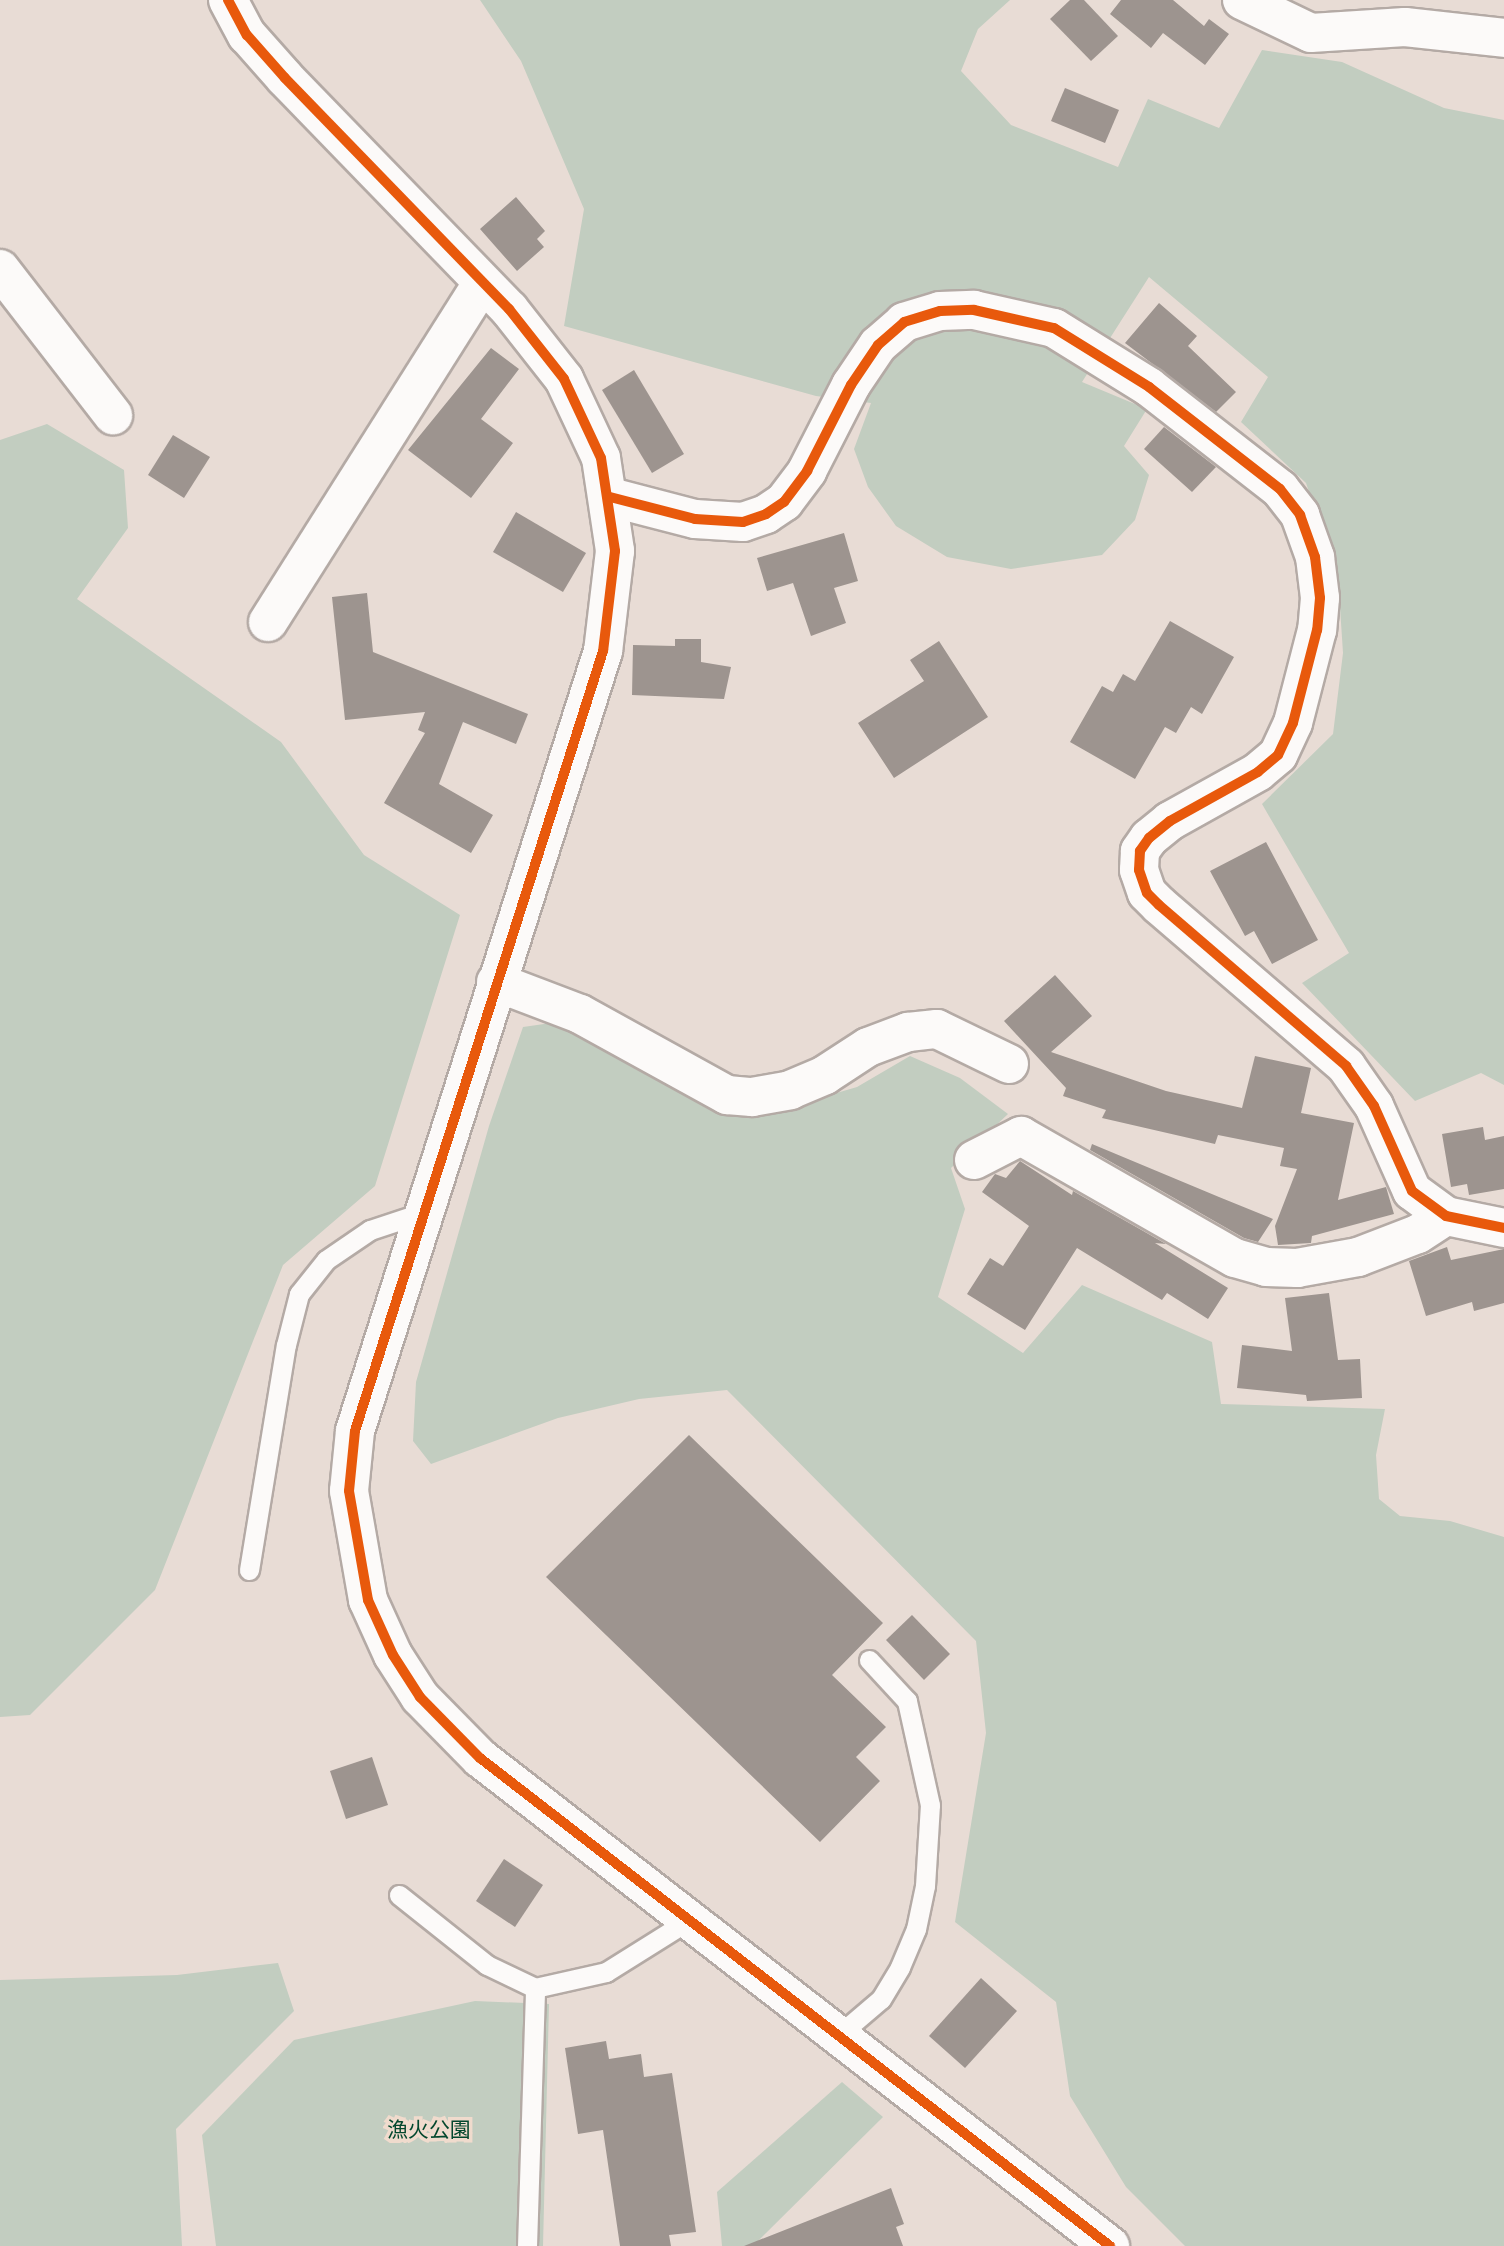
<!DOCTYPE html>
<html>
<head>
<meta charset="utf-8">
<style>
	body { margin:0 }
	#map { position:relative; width:1504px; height:2246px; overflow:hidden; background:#e8dcd5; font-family:"Space Grotesk","Noto Sans JP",sans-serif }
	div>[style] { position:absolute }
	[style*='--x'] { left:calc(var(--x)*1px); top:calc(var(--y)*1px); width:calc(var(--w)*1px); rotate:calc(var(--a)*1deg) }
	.green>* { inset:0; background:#c2cdc0 }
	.building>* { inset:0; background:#9d948f }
	.roads { filter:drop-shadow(2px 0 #b4aaa5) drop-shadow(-2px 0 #b4aaa5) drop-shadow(0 2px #b4aaa5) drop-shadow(0 -2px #b4aaa5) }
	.lane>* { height:19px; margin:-9.5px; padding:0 9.5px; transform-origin:9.5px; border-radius:9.5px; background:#fcfaf9 }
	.street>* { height:38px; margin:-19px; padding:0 19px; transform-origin:19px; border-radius:19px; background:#fcfaf9 }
	.secondary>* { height:38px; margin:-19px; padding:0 19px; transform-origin:19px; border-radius:19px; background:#fcfaf9 }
	.cycleway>* { height:10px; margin:-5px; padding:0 5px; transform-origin:5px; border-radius:5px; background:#e8590c }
	span { translate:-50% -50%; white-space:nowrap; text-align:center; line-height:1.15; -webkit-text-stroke:7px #f0dbcd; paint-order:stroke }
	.park-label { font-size:21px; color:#04482e }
</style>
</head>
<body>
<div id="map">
	<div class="green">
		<i style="clip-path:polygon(480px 0,1010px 0,978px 29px,961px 71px,1011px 125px,1118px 167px,1148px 99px,1219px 128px,1262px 50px,1342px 62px,1444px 108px,1504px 120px,1504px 1085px,1481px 1073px,1415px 1101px,1302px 983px,1349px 953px,1262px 804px,1333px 734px,1343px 653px,1338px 577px,1306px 483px,1241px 422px,1268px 377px,1149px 277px,1082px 382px,1147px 409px,1124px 446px,1149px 475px,1135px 520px,1102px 555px,1011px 569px,947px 557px,896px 526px,868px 487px,854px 449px,871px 403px,816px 396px,564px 326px,584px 209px,521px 61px)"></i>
		<i style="clip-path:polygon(47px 424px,124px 470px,128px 528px,77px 599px,281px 742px,364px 855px,460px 915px,375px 1186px,283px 1265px,155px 1590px,30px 1715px,0 1717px,0 440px)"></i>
		<i style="clip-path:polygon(551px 1023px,624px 1059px,706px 1108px,740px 1113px,799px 1104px,857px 1087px,910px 1056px,960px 1078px,1008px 1114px,951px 1168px,965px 1209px,938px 1297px,1023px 1353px,1082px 1285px,1212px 1342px,1221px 1404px,1385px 1409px,1376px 1455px,1379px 1499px,1400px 1516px,1450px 1521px,1504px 1537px,1504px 2246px,1185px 2246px,1126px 2187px,1070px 2096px,1056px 2002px,955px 1922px,986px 1733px,976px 1641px,727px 1390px,639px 1399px,558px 1418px,431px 1464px,413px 1441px,416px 1382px,489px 1126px,523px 1027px)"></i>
		<i style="clip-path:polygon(278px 1963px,294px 2011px,176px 2129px,182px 2246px,0 2246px,0 1980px,177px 1975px)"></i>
		<i style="clip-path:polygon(475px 2001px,549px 2004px,543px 2246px,216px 2246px,202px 2135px,294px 2040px)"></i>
		<i style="clip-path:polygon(842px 2082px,883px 2117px,753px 2246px,722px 2246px,717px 2192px)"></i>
	</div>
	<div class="building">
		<i style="clip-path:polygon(1070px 0,1084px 0,1118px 36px,1091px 61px,1050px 19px)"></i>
		<i style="clip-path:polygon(1121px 0,1173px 0,1204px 26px,1209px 19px,1229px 34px,1205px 65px,1163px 33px,1151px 48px,1110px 14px)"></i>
		<i style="clip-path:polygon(1065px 88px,1119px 110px,1105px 143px,1051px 121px)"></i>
		<i style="clip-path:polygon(516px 197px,545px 231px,537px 239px,544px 247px,517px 271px,480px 229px)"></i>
		<i style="clip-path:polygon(1159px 303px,1197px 336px,1188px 346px,1236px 392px,1216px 412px,1125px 343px)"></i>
		<i style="clip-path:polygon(491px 348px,519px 369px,481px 419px,513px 443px,471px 498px,408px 450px)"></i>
		<i style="clip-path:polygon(634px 370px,684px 454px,652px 473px,602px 390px)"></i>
		<i style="clip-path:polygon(1164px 427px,1216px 467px,1192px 492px,1144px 449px)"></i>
		<i style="clip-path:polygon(173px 435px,210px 457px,184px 498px,148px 475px)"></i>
		<i style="clip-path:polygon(516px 512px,586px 553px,563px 592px,493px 552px)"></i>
		<i style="clip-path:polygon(844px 533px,858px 581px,834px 588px,846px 623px,811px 636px,793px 583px,767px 591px,757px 558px)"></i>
		<i style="clip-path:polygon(367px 593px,373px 652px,528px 714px,516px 744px,463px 722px,439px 784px,493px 815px,471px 853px,384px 803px,425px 733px,418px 730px,425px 712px,345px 720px,332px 597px)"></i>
		<i style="clip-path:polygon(1170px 621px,1234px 657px,1202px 714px,1191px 707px,1176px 733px,1165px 727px,1135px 779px,1070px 742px,1102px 686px,1113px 692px,1123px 674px,1135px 681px)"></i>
		<i style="clip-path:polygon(675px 639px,701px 639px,701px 662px,731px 667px,724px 699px,632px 695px,633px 645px,675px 646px)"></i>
		<i style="clip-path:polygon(939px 641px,988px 717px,894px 778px,858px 723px,924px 681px,910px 660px)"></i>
		<i style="clip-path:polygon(1266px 842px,1318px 940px,1272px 964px,1254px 931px,1245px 936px,1210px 871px)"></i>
		<i style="clip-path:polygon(1055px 975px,1092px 1016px,1051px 1052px,1166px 1091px,1242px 1108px,1255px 1056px,1311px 1068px,1301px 1113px,1354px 1123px,1338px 1200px,1386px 1187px,1394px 1214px,1312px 1236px,1311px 1243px,1278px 1245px,1275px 1226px,1297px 1169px,1280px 1166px,1284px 1148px,1218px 1135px,1215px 1144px,1102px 1118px,1106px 1110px,1063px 1096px,1066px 1088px,1004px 1021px)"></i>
		<i style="clip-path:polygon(1483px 1127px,1485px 1140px,1504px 1136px,1504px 1189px,1469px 1195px,1467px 1184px,1451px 1187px,1442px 1134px)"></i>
		<i style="clip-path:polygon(1092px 1144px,1219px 1197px,1273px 1219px,1258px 1242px,1244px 1238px,1090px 1150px)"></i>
		<i style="clip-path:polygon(1020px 1161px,1072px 1195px,1073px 1191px,1166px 1244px,1155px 1243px,1228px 1288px,1208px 1319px,1167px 1293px,1162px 1300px,1077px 1248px,1025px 1330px,967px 1294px,990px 1258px,1003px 1266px,1029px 1226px,982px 1192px,995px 1174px,1006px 1178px)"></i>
		<i style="clip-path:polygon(1447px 1247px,1451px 1260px,1504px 1249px,1504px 1303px,1474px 1311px,1472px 1302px,1426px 1316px,1409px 1261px)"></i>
		<i style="clip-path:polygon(1329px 1293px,1338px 1360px,1360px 1359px,1362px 1398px,1307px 1401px,1306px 1395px,1237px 1388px,1242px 1345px,1292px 1351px,1285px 1298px)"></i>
		<i style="clip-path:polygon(689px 1435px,883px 1623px,832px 1675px,886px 1727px,856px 1757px,880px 1781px,820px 1842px,546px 1577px)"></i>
		<i style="clip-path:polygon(912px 1615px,950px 1654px,924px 1680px,886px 1640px)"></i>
		<i style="clip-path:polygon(372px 1757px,388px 1805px,346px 1819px,330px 1771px)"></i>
		<i style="clip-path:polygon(504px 1859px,543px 1885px,515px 1927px,476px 1901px)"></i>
		<i style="clip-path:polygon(981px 1978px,1017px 2011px,965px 2068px,929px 2036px)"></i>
		<i style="clip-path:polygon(606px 2041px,609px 2059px,641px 2054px,644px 2077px,672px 2073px,696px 2232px,669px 2235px,671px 2246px,620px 2246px,603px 2130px,578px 2134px,565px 2048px)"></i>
		<i style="clip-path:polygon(891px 2188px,904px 2224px,896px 2227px,903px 2246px,744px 2246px)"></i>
	</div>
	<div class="roads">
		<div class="lane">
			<i style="--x:249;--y:1570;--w:228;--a:-80.7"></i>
			<i style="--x:286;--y:1345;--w:53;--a:-75.7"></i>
			<i style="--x:299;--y:1294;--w:43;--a:-51.5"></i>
			<i style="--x:326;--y:1260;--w:53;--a:-34.3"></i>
			<i style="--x:370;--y:1230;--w:54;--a:-18.4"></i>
			<i style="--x:399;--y:1895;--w:112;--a:38.5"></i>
			<i style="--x:487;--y:1965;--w:53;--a:25.6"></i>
			<i style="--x:535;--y:1988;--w:73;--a:-12.7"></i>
			<i style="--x:606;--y:1972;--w:98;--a:-32.1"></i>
			<i style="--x:841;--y:2033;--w:52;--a:-40.4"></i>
			<i style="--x:881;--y:1999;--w:37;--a:-59"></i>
			<i style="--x:900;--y:1967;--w:41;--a:-67.2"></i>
			<i style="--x:916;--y:1929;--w:44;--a:-78.2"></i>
			<i style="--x:925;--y:1886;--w:81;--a:-86.5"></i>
			<i style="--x:930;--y:1805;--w:107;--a:-102.5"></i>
			<i style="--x:907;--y:1701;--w:56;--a:-132.8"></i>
			<i style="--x:527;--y:2246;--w:258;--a:-88.2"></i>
		</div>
		<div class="street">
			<i style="--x:1242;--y:0;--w:76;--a:25.6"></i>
			<i style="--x:1311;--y:33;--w:94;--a:-3.7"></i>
			<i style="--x:1405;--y:27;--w:100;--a:6.3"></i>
			<i style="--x:0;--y:269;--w:185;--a:52.3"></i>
			<i style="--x:610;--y:497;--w:88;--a:14.5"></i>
			<i style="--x:695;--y:519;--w:48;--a:3.6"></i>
			<i style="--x:743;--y:522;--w:24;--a:-19"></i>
			<i style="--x:766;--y:514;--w:22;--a:-34"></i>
			<i style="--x:784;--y:502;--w:39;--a:-53"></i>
			<i style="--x:807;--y:471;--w:97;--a:-62.9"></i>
			<i style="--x:851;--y:385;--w:48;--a:-56"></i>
			<i style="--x:878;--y:345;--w:35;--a:-41"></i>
			<i style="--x:904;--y:322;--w:38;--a:-17"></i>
			<i style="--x:940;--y:311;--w:34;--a:-2"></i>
			<i style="--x:974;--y:310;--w:82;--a:12.7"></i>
			<i style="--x:1054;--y:328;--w:112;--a:31.8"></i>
			<i style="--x:1149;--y:387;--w:166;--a:37.9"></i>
			<i style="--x:1280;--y:489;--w:33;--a:52"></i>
			<i style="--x:1300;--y:515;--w:45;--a:70.3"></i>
			<i style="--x:1315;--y:557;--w:41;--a:83"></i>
			<i style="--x:1320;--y:598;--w:32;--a:95"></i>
			<i style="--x:1317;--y:630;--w:96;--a:104.5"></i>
			<i style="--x:1293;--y:723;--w:35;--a:115"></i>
			<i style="--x:1278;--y:755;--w:26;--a:140"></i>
			<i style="--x:1258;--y:772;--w:101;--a:150.9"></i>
			<i style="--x:1170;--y:821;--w:27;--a:141"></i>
			<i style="--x:1149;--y:838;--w:16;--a:125"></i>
			<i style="--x:1140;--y:851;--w:19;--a:93"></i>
			<i style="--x:1139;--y:870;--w:24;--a:71"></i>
			<i style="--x:1147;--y:893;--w:17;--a:45"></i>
			<i style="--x:1159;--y:905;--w:247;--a:40.7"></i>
			<i style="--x:1346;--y:1066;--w:49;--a:55"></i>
			<i style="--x:1374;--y:1106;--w:93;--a:65.9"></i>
			<i style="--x:1412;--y:1191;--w:42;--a:36.3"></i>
			<i style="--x:1446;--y:1216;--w:59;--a:11.7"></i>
			<i style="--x:268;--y:622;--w:400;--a:-57.7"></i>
			<i style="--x:496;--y:982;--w:90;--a:20.9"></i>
			<i style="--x:580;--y:1014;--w:168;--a:28.9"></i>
			<i style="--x:727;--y:1095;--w:25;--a:5"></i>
			<i style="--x:752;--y:1097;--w:39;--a:-10"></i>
			<i style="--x:790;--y:1090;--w:38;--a:-23"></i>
			<i style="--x:825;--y:1075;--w:51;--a:-33.1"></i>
			<i style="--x:868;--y:1047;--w:43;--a:-20.6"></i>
			<i style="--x:908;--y:1032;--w:29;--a:-6"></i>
			<i style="--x:937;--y:1029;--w:80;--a:25.9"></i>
			<i style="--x:974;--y:1160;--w:53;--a:-27.1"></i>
			<i style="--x:1021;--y:1136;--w:246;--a:29.7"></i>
			<i style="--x:1235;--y:1258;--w:32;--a:16"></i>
			<i style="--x:1266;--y:1267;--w:31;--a:2"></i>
			<i style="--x:1297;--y:1268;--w:62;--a:-10.2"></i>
			<i style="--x:1358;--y:1257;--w:64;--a:-21"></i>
			<i style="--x:1418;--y:1234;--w:33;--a:-33"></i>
		</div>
		<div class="secondary">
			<i style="--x:228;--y:0;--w:40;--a:62"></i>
			<i style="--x:247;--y:35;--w:57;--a:48.5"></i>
			<i style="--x:285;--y:78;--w:322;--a:45.9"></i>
			<i style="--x:509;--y:309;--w:89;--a:51.8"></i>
			<i style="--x:564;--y:379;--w:87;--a:64.9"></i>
			<i style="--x:601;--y:458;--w:94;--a:81.4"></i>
			<i style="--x:615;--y:551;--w:101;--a:96.8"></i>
			<i style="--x:603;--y:651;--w:818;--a:107.64"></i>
			<i style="--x:355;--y:1431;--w:60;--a:95.7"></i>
			<i style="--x:349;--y:1491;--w:111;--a:80.1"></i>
			<i style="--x:368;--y:1600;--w:60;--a:65.6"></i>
			<i style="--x:393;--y:1655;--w:50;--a:57.3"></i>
			<i style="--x:420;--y:1697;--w:86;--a:45.5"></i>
			<i style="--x:480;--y:1758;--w:797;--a:37.76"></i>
		</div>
	</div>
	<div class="cycleway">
		<i style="--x:228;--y:0;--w:40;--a:62"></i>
		<i style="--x:247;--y:35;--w:57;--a:48.5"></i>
		<i style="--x:285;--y:78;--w:322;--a:45.9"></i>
		<i style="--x:509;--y:309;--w:89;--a:51.8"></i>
		<i style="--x:564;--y:379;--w:87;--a:64.9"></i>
		<i style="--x:601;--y:458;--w:94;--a:81.4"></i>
		<i style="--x:615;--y:551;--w:101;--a:96.8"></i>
		<i style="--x:603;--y:651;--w:818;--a:107.64"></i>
		<i style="--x:355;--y:1431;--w:60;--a:95.7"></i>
		<i style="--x:349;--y:1491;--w:111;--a:80.1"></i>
		<i style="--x:368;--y:1600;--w:60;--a:65.6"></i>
		<i style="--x:393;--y:1655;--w:50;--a:57.3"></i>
		<i style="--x:420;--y:1697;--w:86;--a:45.5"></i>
		<i style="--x:480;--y:1758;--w:797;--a:37.76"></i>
		<i style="--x:610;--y:497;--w:88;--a:14.5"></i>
		<i style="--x:695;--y:519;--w:48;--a:3.6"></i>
		<i style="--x:743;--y:522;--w:24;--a:-19"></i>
		<i style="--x:766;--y:514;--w:22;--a:-34"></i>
		<i style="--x:784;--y:502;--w:39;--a:-53"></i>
		<i style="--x:807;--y:471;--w:97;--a:-62.9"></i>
		<i style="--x:851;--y:385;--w:48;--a:-56"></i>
		<i style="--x:878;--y:345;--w:35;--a:-41"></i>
		<i style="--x:904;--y:322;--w:38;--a:-17"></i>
		<i style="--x:940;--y:311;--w:34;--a:-2"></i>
		<i style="--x:974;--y:310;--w:82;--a:12.7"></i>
		<i style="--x:1054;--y:328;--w:112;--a:31.8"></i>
		<i style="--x:1149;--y:387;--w:166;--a:37.9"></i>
		<i style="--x:1280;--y:489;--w:33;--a:52"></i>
		<i style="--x:1300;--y:515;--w:45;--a:70.3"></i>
		<i style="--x:1315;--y:557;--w:41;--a:83"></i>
		<i style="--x:1320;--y:598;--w:32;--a:95"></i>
		<i style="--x:1317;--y:630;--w:96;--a:104.5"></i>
		<i style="--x:1293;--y:723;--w:35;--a:115"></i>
		<i style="--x:1278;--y:755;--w:26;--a:140"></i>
		<i style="--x:1258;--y:772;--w:101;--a:150.9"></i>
		<i style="--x:1170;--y:821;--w:27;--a:141"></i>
		<i style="--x:1149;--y:838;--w:16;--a:125"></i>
		<i style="--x:1140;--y:851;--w:19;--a:93"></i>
		<i style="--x:1139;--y:870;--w:24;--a:71"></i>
		<i style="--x:1147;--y:893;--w:17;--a:45"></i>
		<i style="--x:1159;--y:905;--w:247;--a:40.7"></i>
		<i style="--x:1346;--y:1066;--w:49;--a:55"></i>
		<i style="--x:1374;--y:1106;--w:93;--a:65.9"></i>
		<i style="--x:1412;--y:1191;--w:42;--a:36.3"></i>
		<i style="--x:1446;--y:1216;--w:59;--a:11.7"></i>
	</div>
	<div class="park-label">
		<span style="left:429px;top:2130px">漁火公園</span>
	</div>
</div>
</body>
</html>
